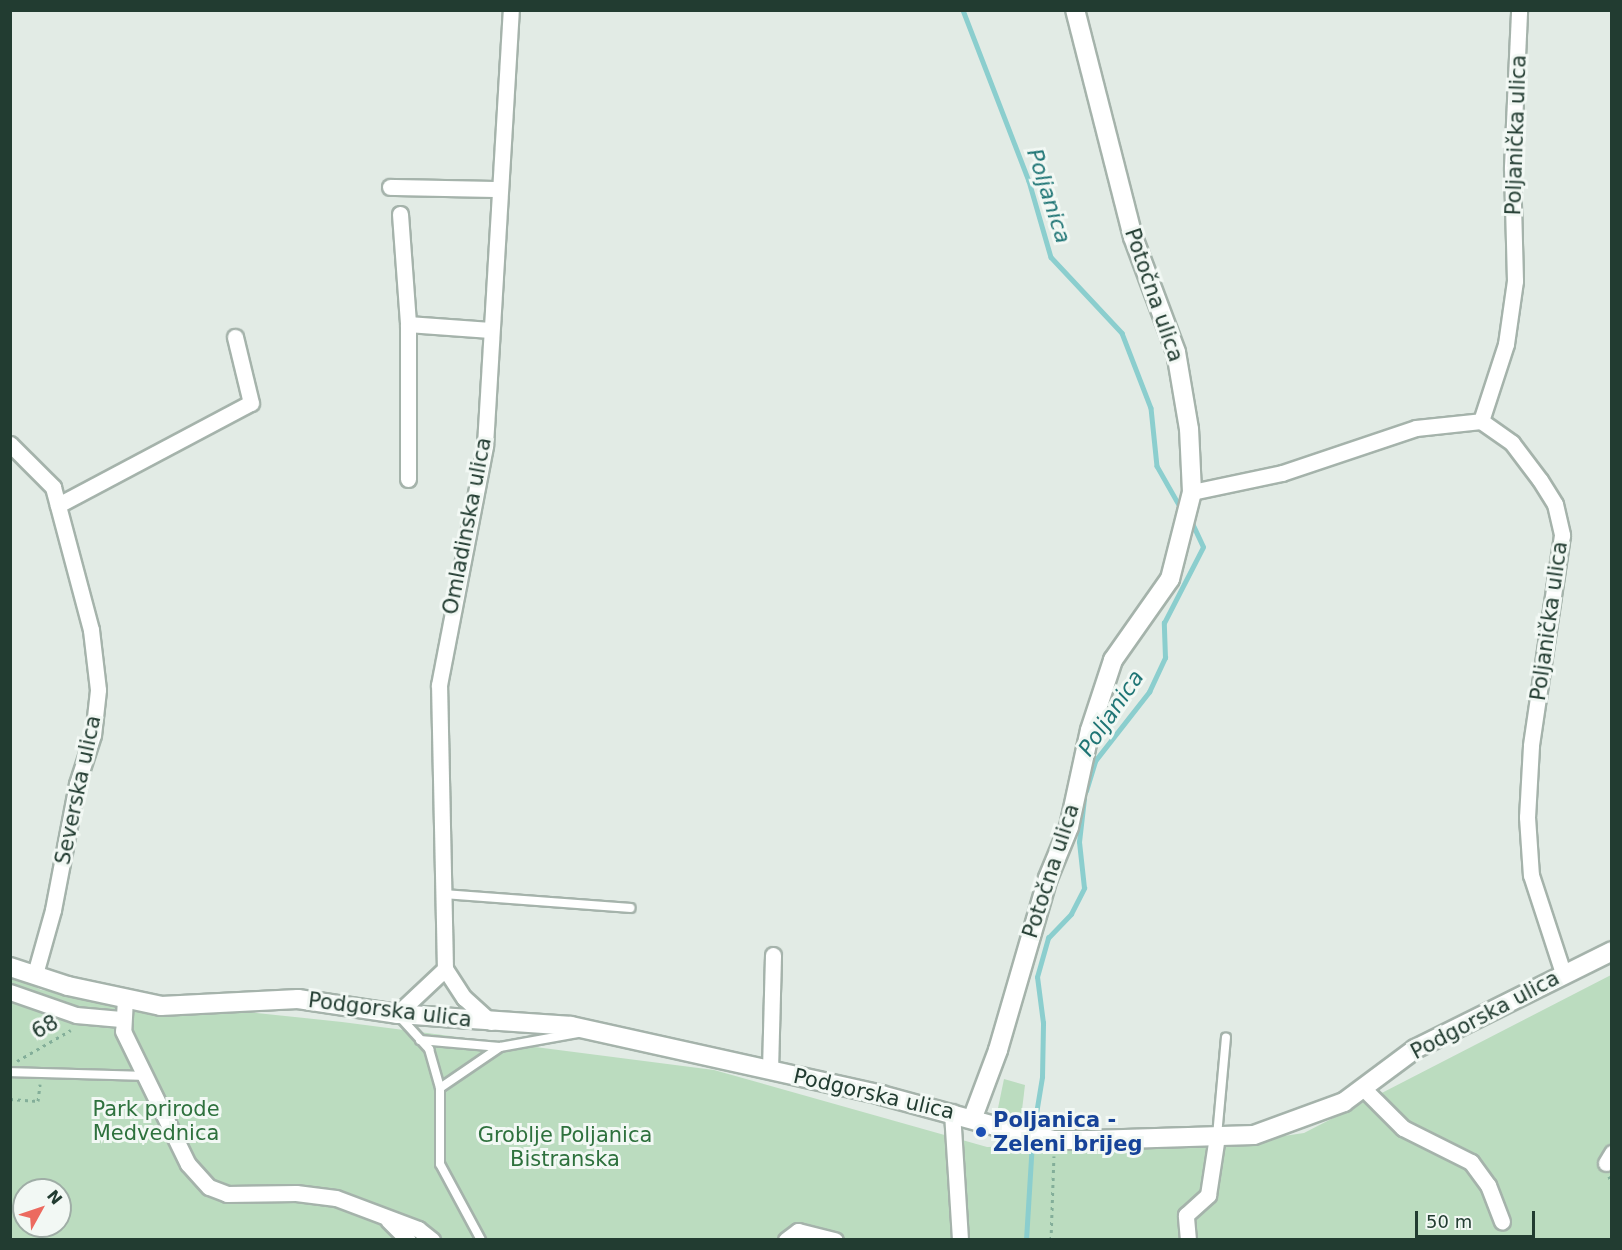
<!DOCTYPE html>
<html>
<head>
<meta charset="utf-8">
<style>
	body { margin:0 }
	#map { position:relative; width:1622px; height:1250px; overflow:hidden; background:#e2ebe5; font-family:"DejaVu Sans",sans-serif }
	div>[style] { position:absolute }
	[style*='--x'] { left:calc(var(--x)*1px); top:calc(var(--y)*1px); width:calc(var(--w)*1px); rotate:calc(var(--a)*1deg) }
	.green>* { inset:0; background:#bbdcbf }
	.stream>* { height:4.5px; margin:-2.25px; padding:0 2.25px; transform-origin:2.25px; border-radius:2.25px; background:#8bcece }
	.path>* { height:3px; margin-top:-1.5px; transform-origin:0; background:repeating-linear-gradient(90deg,#83ae99 0 3px,transparent 0 7.5px) }
	.roads { filter:drop-shadow(2px 0 #a5b3ab) drop-shadow(-2px 0 #a5b3ab) drop-shadow(0 2px #a5b3ab) drop-shadow(0 -2px #a5b3ab) }
	.lane>* { height:8px; margin:-4px; padding:0 4px; transform-origin:4px; border-radius:4px; background:#fff }
	.street>* { height:15px; margin:-7.5px; padding:0 7.5px; transform-origin:7.5px; border-radius:7.5px; background:#fff }
	.secondary>* { height:18px; margin:-9px; padding:0 9px; transform-origin:9px; border-radius:9px; background:#fff }
	.dots>* { width:16px; height:16px; translate:-50% -50%; box-sizing:border-box; border:3px solid #f2f8f4; border-radius:50% }
	span { translate:-50% -50%; white-space:nowrap; text-align:center; line-height:1.15; -webkit-text-stroke:6px #f2f8f4; paint-order:stroke }
	.street-label { font-size:21px; color:#223c31 }
	.park-label { font-size:21px; color:#2e713d }
	.transit-label { font-size:21px; color:#164399; font-weight:700 }
	.left { translate:0 -50%; text-align:left }
	.water-label { font-size:22px; color:#1f7575; font-style:italic }
	.frame { position:absolute; inset:0; border:12px solid #223c31; pointer-events:none }
	.north { position:absolute; left:12px; top:1178px; width:60px; height:60px; box-sizing:border-box; background:#f2f8f4; border:2px solid #9fada6; border-radius:50%; rotate:50deg; font-size:16px; font-weight:700; line-height:24px; text-align:center; color:#223c31 }
	.north::after { content:''; display:block; margin:auto; width:21px; height:27px; background:#ec6a5f; clip-path:polygon(50% 0,100% 100%,50% 72%,0 100%) }
	.scale { position:absolute; left:1415px; top:1211px; width:120px; height:27px; box-sizing:border-box; border:3px solid #223c31; border-top:0; padding-left:8px; font-size:18px; line-height:21px; white-space:nowrap; color:#223c31; -webkit-text-stroke:4px #f2f8f4; paint-order:stroke }
</style>
</head>
<body>
<div id="map">
	<div class="green">
		<i style="clip-path:polygon(evenodd,11px 974px,41px 990px,342px 1022px,714px 1070px,987px 1147px,1237px 1143px,1304px 1133px,1611px 975px,1611px 1239px,11px 1239px,11px 974px,24px 1190px,60px 1190px,60px 1226px,24px 1226px,24px 1190px)"></i>
		<i style="clip-path:polygon(1004px 1079px,1025px 1085px,1021px 1118px,997px 1113px)"></i>
	</div>
	<div class="stream">
		<i style="--x:963;--y:10;--w:183;--a:68.9"></i>
		<i style="--x:1029;--y:181;--w:79;--a:73.9"></i>
		<i style="--x:1051;--y:257;--w:104;--a:46.9"></i>
		<i style="--x:1122;--y:333;--w:80;--a:68.9"></i>
		<i style="--x:1151;--y:408;--w:58;--a:84.1"></i>
		<i style="--x:1157;--y:466;--w:51;--a:60.4"></i>
		<i style="--x:1086;--y:791;--w:31;--a:-73"></i>
		<i style="--x:1095;--y:761;--w:88;--a:-52"></i>
		<i style="--x:1149;--y:692;--w:38;--a:-65"></i>
		<i style="--x:1165;--y:658;--w:35;--a:-92"></i>
		<i style="--x:1164;--y:623;--w:85;--a:-62.8"></i>
		<i style="--x:1203;--y:547;--w:31;--a:-115"></i>
		<i style="--x:1033;--y:1132;--w:56;--a:-80.7"></i>
		<i style="--x:1042;--y:1077;--w:54;--a:-88.9"></i>
		<i style="--x:1043;--y:1023;--w:46;--a:-97.4"></i>
		<i style="--x:1037;--y:977;--w:41;--a:-74.2"></i>
		<i style="--x:1048;--y:938;--w:33;--a:-46"></i>
		<i style="--x:1071;--y:914;--w:29;--a:-63"></i>
		<i style="--x:1084;--y:888;--w:46;--a:-96.2"></i>
		<i style="--x:1079;--y:842;--w:43;--a:-83.4"></i>
		<i style="--x:1026;--y:1240;--w:99;--a:-86.5"></i>
	</div>
	<div class="path">
		<i style="--x:17;--y:1061;--w:62;--a:-29.9"></i>
		<i style="--x:10;--y:1099;--w:28;--a:4"></i>
		<i style="--x:38;--y:1101;--w:17;--a:-83"></i>
		<i style="--x:1609;--y:1176;--w:9;--a:72"></i>
		<i style="--x:1051;--y:1240;--w:84;--a:-88"></i>
	</div>
	<div class="roads">
		<div class="lane">
			<i style="--x:444;--y:894;--w:187;--a:4.3"></i>
			<i style="--x:399;--y:1016;--w:45;--a:47.7"></i>
			<i style="--x:429;--y:1049;--w:41;--a:74.2"></i>
			<i style="--x:420;--y:1040;--w:80;--a:5"></i>
			<i style="--x:10;--y:1072;--w:134;--a:1.7"></i>
			<i style="--x:1217;--y:1136;--w:99;--a:-84.8"></i>
			<i style="--x:481;--y:1240;--w:86;--a:-118.3"></i>
			<i style="--x:440;--y:1164;--w:76;--a:-90"></i>
			<i style="--x:440;--y:1088;--w:73;--a:-34.3"></i>
			<i style="--x:500;--y:1047;--w:79;--a:-10.2"></i>
		</div>
		<div class="street">
			<i style="--x:390;--y:187;--w:109;--a:1.1"></i>
			<i style="--x:400;--y:214;--w:110;--a:85.8"></i>
			<i style="--x:1481;--y:421;--w:38;--a:35"></i>
			<i style="--x:1512;--y:443;--w:46;--a:52.9"></i>
			<i style="--x:1540;--y:480;--w:28;--a:58"></i>
			<i style="--x:1555;--y:504;--w:32;--a:77"></i>
			<i style="--x:1562;--y:535;--w:213;--a:98.4"></i>
			<i style="--x:1531;--y:746;--w:71;--a:93.2"></i>
			<i style="--x:1527;--y:817;--w:58;--a:86.1"></i>
			<i style="--x:1531;--y:875;--w:103;--a:71.9"></i>
			<i style="--x:1481;--y:421;--w:81;--a:-72"></i>
			<i style="--x:1506;--y:344;--w:64;--a:-81.9"></i>
			<i style="--x:1515;--y:281;--w:114;--a:-91.5"></i>
			<i style="--x:1512;--y:167;--w:157;--a:-87.4"></i>
			<i style="--x:10;--y:444;--w:61;--a:45"></i>
			<i style="--x:53;--y:487;--w:148;--a:75.1"></i>
			<i style="--x:91;--y:630;--w:60;--a:83.3"></i>
			<i style="--x:98;--y:690;--w:45;--a:96.3"></i>
			<i style="--x:93;--y:735;--w:52;--a:108.1"></i>
			<i style="--x:77;--y:784;--w:128;--a:100.8"></i>
			<i style="--x:53;--y:910;--w:66;--a:105.7"></i>
			<i style="--x:408;--y:479;--w:155;--a:-90"></i>
			<i style="--x:408;--y:324;--w:82;--a:4.2"></i>
			<i style="--x:1192;--y:492;--w:92;--a:-11.9"></i>
			<i style="--x:1282;--y:473;--w:141;--a:-18.6"></i>
			<i style="--x:1416;--y:428;--w:65;--a:-6.1"></i>
			<i style="--x:58;--y:505;--w:218;--a:-27.9"></i>
			<i style="--x:251;--y:403;--w:68;--a:-103.6"></i>
			<i style="--x:10;--y:992;--w:70;--a:19.2"></i>
			<i style="--x:76;--y:1015;--w:45;--a:5.1"></i>
			<i style="--x:125;--y:998;--w:33;--a:93"></i>
			<i style="--x:123;--y:1031;--w:148;--a:64"></i>
			<i style="--x:188;--y:1164;--w:31;--a:48"></i>
			<i style="--x:209;--y:1187;--w:19;--a:21"></i>
			<i style="--x:227;--y:1194;--w:69;--a:-0.8"></i>
			<i style="--x:296;--y:1193;--w:40;--a:7.1"></i>
			<i style="--x:336;--y:1198;--w:88;--a:20.7"></i>
			<i style="--x:418;--y:1229;--w:18;--a:38"></i>
			<i style="--x:397;--y:1014;--w:66;--a:-43.2"></i>
			<i style="--x:491;--y:1022;--w:36;--a:-138"></i>
			<i style="--x:464;--y:998;--w:35;--a:-123"></i>
			<i style="--x:445;--y:969;--w:284;--a:-91.2"></i>
			<i style="--x:439;--y:685;--w:244;--a:-79.1"></i>
			<i style="--x:485;--y:445;--w:436;--a:-86.6"></i>
			<i style="--x:770;--y:1070;--w:115;--a:-88.5"></i>
			<i style="--x:1364;--y:1089;--w:55;--a:45"></i>
			<i style="--x:1403;--y:1128;--w:76;--a:26.6"></i>
			<i style="--x:1471;--y:1162;--w:29;--a:54"></i>
			<i style="--x:1488;--y:1185;--w:39;--a:69"></i>
			<i style="--x:952;--y:1112;--w:128;--a:86.4"></i>
			<i style="--x:1606;--y:1163;--w:12;--a:-59"></i>
			<i style="--x:388;--y:1220;--w:28;--a:45"></i>
			<i style="--x:786;--y:1240;--w:15;--a:-37"></i>
			<i style="--x:798;--y:1231;--w:38;--a:14"></i>
			<i style="--x:1188;--y:1240;--w:25;--a:-95"></i>
			<i style="--x:1186;--y:1215;--w:30;--a:-42"></i>
			<i style="--x:1208;--y:1195;--w:60;--a:-81.3"></i>
		</div>
		<div class="secondary">
			<i style="--x:10;--y:967;--w:61;--a:18.1"></i>
			<i style="--x:68;--y:986;--w:95;--a:12.1"></i>
			<i style="--x:161;--y:1006;--w:137;--a:-2.9"></i>
			<i style="--x:298;--y:999;--w:100;--a:8.6"></i>
			<i style="--x:397;--y:1014;--w:174;--a:3.9"></i>
			<i style="--x:571;--y:1026;--w:318;--a:12.5"></i>
			<i style="--x:881;--y:1095;--w:130;--a:15.2"></i>
			<i style="--x:1006;--y:1129;--w:49;--a:12.9"></i>
			<i style="--x:1054;--y:1140;--w:37;--a:0"></i>
			<i style="--x:1091;--y:1140;--w:163;--a:-1.8"></i>
			<i style="--x:1254;--y:1135;--w:96;--a:-20.1"></i>
			<i style="--x:1344;--y:1102;--w:89;--a:-36.7"></i>
			<i style="--x:1415;--y:1049;--w:220;--a:-26.4"></i>
			<i style="--x:973;--y:1117;--w:72;--a:-69.5"></i>
			<i style="--x:998;--y:1050;--w:179;--a:-73.8"></i>
			<i style="--x:1048;--y:878;--w:55;--a:-67.6"></i>
			<i style="--x:1069;--y:827;--w:99;--a:-77.8"></i>
			<i style="--x:1090;--y:730;--w:74;--a:-71.8"></i>
			<i style="--x:1113;--y:660;--w:99;--a:-54.9"></i>
			<i style="--x:1170;--y:579;--w:90;--a:-75.8"></i>
			<i style="--x:1192;--y:492;--w:63;--a:-92.7"></i>
			<i style="--x:1189;--y:429;--w:78;--a:-99.6"></i>
			<i style="--x:1176;--y:352;--w:123;--a:-110.5"></i>
			<i style="--x:1133;--y:237;--w:234;--a:-104.3"></i>
		</div>
	</div>
	<div class="dots">
		<i style="left:981px;top:1132px;background:#1a4fb4"></i>
	</div>
	<div class="street-label">
		<span style="left:1516px;top:135px;rotate:-88deg">Poljanička ulica</span>
		<span style="left:1154px;top:295px;rotate:71deg">Potočna ulica</span>
		<span style="left:467px;top:526px;rotate:-79deg">Omladinska ulica</span>
		<span style="left:1549px;top:621px;rotate:-82deg">Poljanička ulica</span>
		<span style="left:78px;top:790px;rotate:-78deg">Severska ulica</span>
		<span style="left:1051px;top:871px;rotate:-72deg">Potočna ulica</span>
		<span style="left:390px;top:1010px;rotate:7deg">Podgorska ulica</span>
		<span style="left:1485px;top:1015px;rotate:-28deg">Podgorska ulica</span>
		<span style="left:45px;top:1027px;rotate:-28deg">68</span>
		<span style="left:874px;top:1094px;rotate:13deg">Podgorska ulica</span>
	</div>
	<div class="park-label">
		<span style="left:156px;top:1121px">Park prirode<br>Medvednica</span>
		<span style="left:565px;top:1147px">Groblje Poljanica<br>Bistranska</span>
	</div>
	<div class="transit-label">
		<span class="left" style="left:993px;top:1132px">Poljanica -<br>Zeleni brijeg</span>
	</div>
	<div class="water-label">
		<span style="left:1049px;top:196px;rotate:72deg">Poljanica</span>
		<span style="left:1111px;top:713px;rotate:-56deg">Poljanica</span>
	</div>
	<div class="frame"></div>
	<div class="north">N</div>
	<div class="scale">50 m</div>
</div>
</body>
</html>
